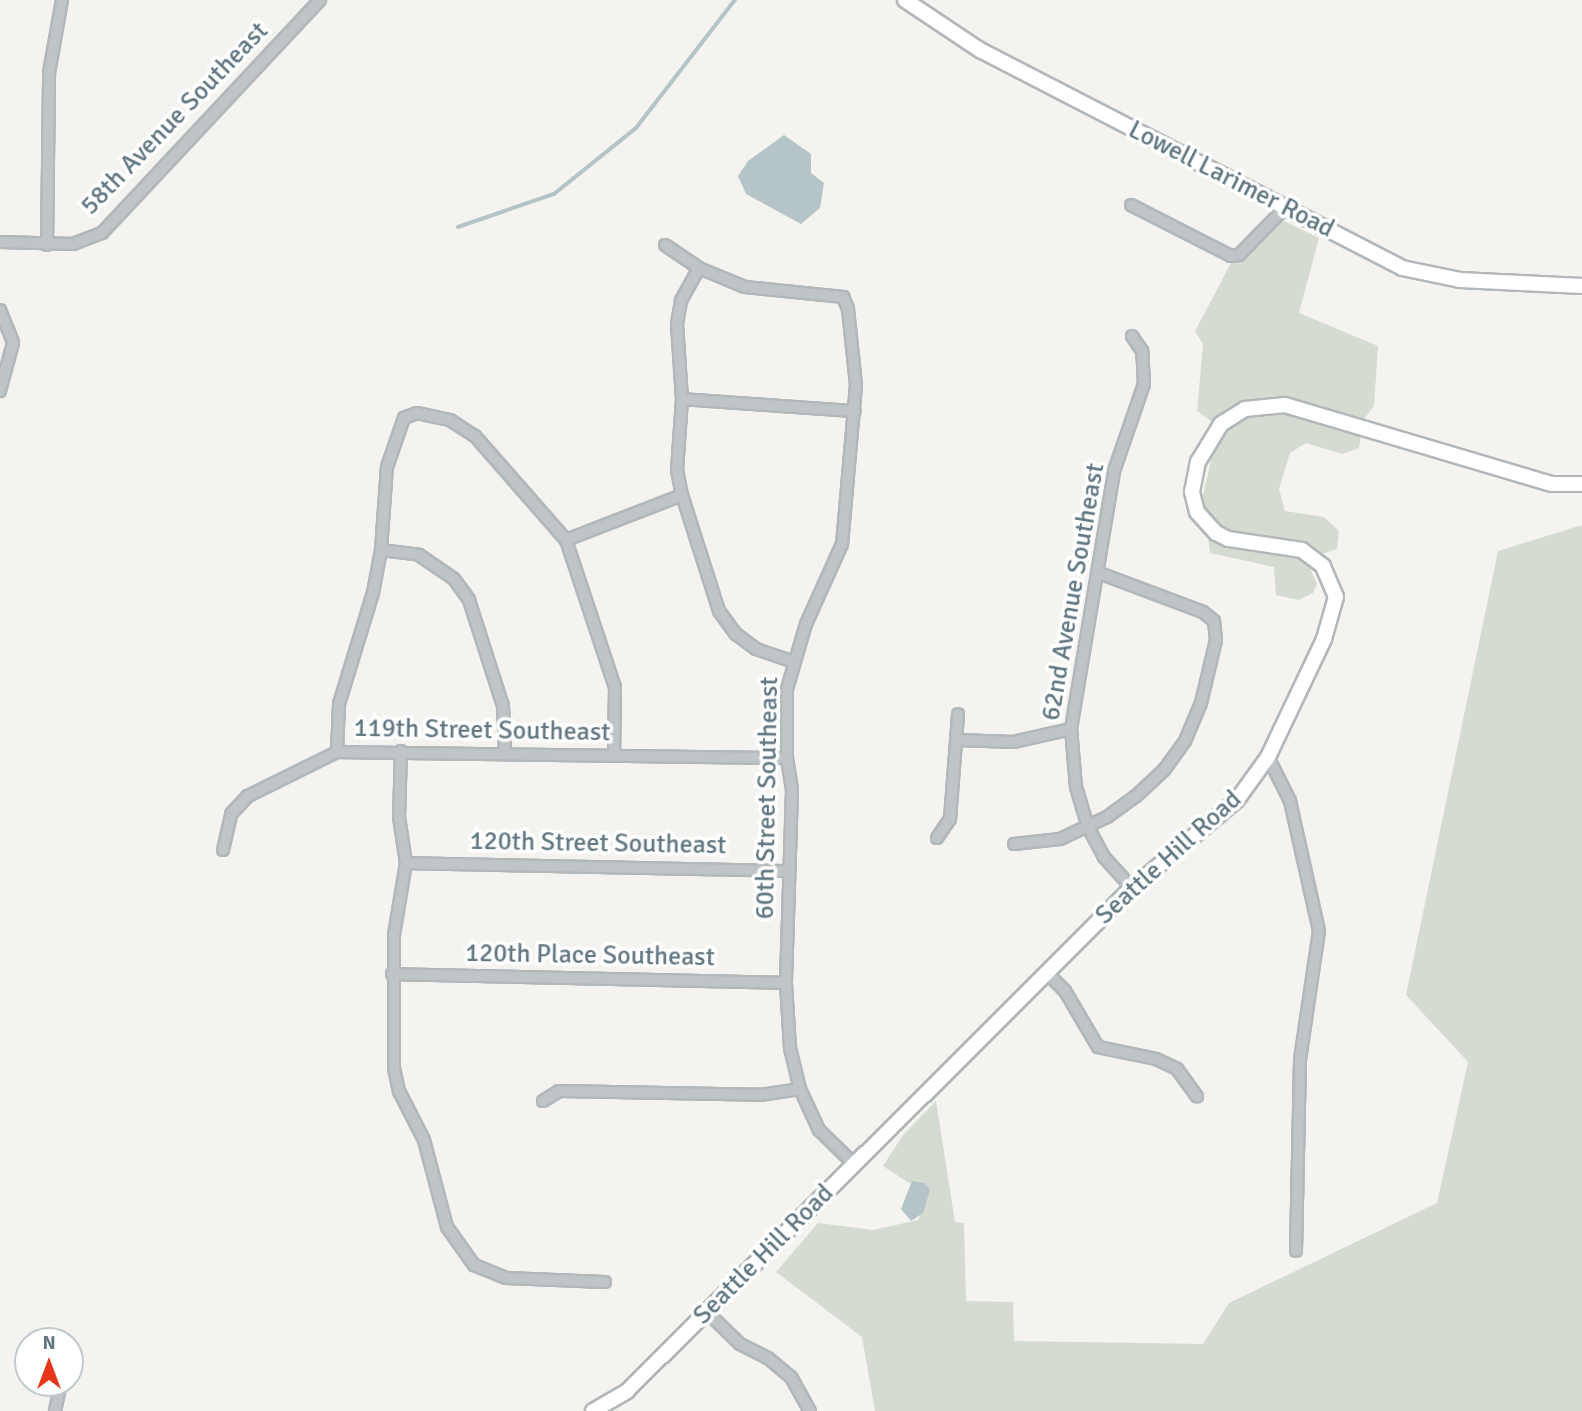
<!DOCTYPE html>
<html>
<head>
<meta charset="utf-8">
<style>
	body { margin:0 }
	#map { position:relative; width:1582px; height:1411px; overflow:hidden; background:#f4f3ef; font-family:Signika,sans-serif }
	div>[style] { position:absolute }
	[style*='--x'] { left:calc(var(--x)*1px); top:calc(var(--y)*1px); width:calc(var(--w)*1px); rotate:calc(var(--a)*1deg) }
	.green>* { inset:0; background:#d5dbd0 }
	.water>* { inset:0; background:#b5c4c7 }
	.stream>* { height:3.5px; margin:-1.75px; padding:0 1.75px; transform-origin:1.75px; border-radius:1.75px; background:#b5c4c7 }
	.roads { filter:drop-shadow(2px 0 #b2b7ba) drop-shadow(-2px 0 #b2b7ba) drop-shadow(0 2px #b2b7ba) drop-shadow(0 -2px #b2b7ba) }
	.minor>* { height:10px; margin:-5px; padding:0 5px; transform-origin:5px; border-radius:5px; background:#bfc4c6 }
	.major>* { height:14px; margin:-7px; padding:0 7px; transform-origin:7px; border-radius:7px; background:#fff }
	span { translate:-50% -50%; white-space:nowrap; text-align:center; line-height:1.15; -webkit-text-stroke:7px #fff; paint-order:stroke }
	.street-label { font-size:26px; color:#627781 }
	.north { position:absolute; left:14px; top:1327px; width:70px; height:70px; box-sizing:border-box; background:#fff; border:2px solid #c0c9cd; border-radius:50%; rotate:0deg; font-size:19px; font-weight:700; line-height:28px; text-align:center; color:#627781 }
	.north::after { content:''; display:block; margin:auto; width:24px; height:32px; background:#e8361b; clip-path:polygon(50% 0,100% 100%,50% 72%,0 100%) }
</style>
</head>
<body>
<div id="map">
	<div class="green">
		<i style="clip-path:polygon(1284px 221px,1319px 238px,1299px 313px,1378px 346px,1374px 406px,1364px 419px,1359px 448px,1342px 454px,1306px 443px,1290px 453px,1279px 489px,1285px 511px,1324px 517px,1339px 531px,1337px 549px,1319px 555px,1308px 564px,1317px 584px,1313px 593px,1299px 600px,1276px 595px,1274px 567px,1210px 553px,1203px 495px,1214px 448px,1215px 424px,1197px 411px,1203px 344px,1195px 331px,1231px 263px,1245px 259px)"></i>
		<i style="clip-path:polygon(1582px 525px,1582px 1411px,875px 1411px,862px 1337px,776px 1272px,818px 1223px,873px 1230px,918px 1220px,930px 1191px,925px 1183px,909px 1183px,883px 1166px,903px 1135px,936px 1101px,955px 1222px,964px 1223px,966px 1301px,1013px 1302px,1014px 1341px,1203px 1344px,1229px 1303px,1437px 1203px,1468px 1062px,1406px 995px,1498px 551px)"></i>
	</div>
	<div class="water">
		<i style="clip-path:polygon(784px 135px,811px 154px,811px 173px,824px 183px,820px 208px,801px 224px,746px 194px,738px 176px,748px 161px)"></i>
		<i style="clip-path:polygon(912px 1181px,925px 1183px,930px 1190px,923px 1213px,911px 1221px,901px 1209px)"></i>
	</div>
	<div class="stream">
		<i style="--x:458;--y:227;--w:102;--a:-19"></i>
		<i style="--x:554;--y:194;--w:105;--a:-38.8"></i>
		<i style="--x:636;--y:128;--w:162;--a:-52.3"></i>
	</div>
	<div class="roads">
		<div class="minor">
			<i style="--x:1131;--y:205;--w:112;--a:27"></i>
			<i style="--x:1231;--y:256;--w:8;--a:-7"></i>
			<i style="--x:1239;--y:255;--w:66;--a:-45.6"></i>
			<i style="--x:0;--y:242;--w:73;--a:1.6"></i>
			<i style="--x:73;--y:244;--w:31;--a:-21"></i>
			<i style="--x:102;--y:233;--w:319;--a:-46.9"></i>
			<i style="--x:47;--y:245;--w:172;--a:-89.3"></i>
			<i style="--x:49;--y:73;--w:74;--a:-79.9"></i>
			<i style="--x:665;--y:245;--w:41;--a:34.1"></i>
			<i style="--x:699;--y:268;--w:50;--a:22.4"></i>
			<i style="--x:745;--y:287;--w:99;--a:5.8"></i>
			<i style="--x:843;--y:297;--w:13;--a:67"></i>
			<i style="--x:848;--y:309;--w:76;--a:84"></i>
			<i style="--x:856;--y:385;--w:160;--a:95"></i>
			<i style="--x:842;--y:544;--w:88;--a:114.2"></i>
			<i style="--x:806;--y:624;--w:68;--a:106.3"></i>
			<i style="--x:787;--y:689;--w:69;--a:90"></i>
			<i style="--x:787;--y:758;--w:32;--a:81"></i>
			<i style="--x:792;--y:790;--w:193;--a:91.8"></i>
			<i style="--x:786;--y:983;--w:65;--a:86.5"></i>
			<i style="--x:790;--y:1048;--w:42;--a:76.3"></i>
			<i style="--x:800;--y:1089;--w:45;--a:65.1"></i>
			<i style="--x:819;--y:1130;--w:50;--a:44.2"></i>
			<i style="--x:699;--y:268;--w:38;--a:119"></i>
			<i style="--x:681;--y:301;--w:23;--a:100"></i>
			<i style="--x:677;--y:324;--w:75;--a:86.2"></i>
			<i style="--x:682;--y:399;--w:71;--a:94"></i>
			<i style="--x:677;--y:470;--w:25;--a:79"></i>
			<i style="--x:682;--y:495;--w:122;--a:72.3"></i>
			<i style="--x:719;--y:611;--w:29;--a:54"></i>
			<i style="--x:736;--y:634;--w:25;--a:37"></i>
			<i style="--x:756;--y:649;--w:40;--a:18.9"></i>
			<i style="--x:0;--y:310;--w:35;--a:68"></i>
			<i style="--x:13;--y:343;--w:50;--a:105.2"></i>
			<i style="--x:682;--y:399;--w:173;--a:4"></i>
			<i style="--x:566;--y:540;--w:124;--a:-21.2"></i>
			<i style="--x:381;--y:550;--w:38;--a:7"></i>
			<i style="--x:419;--y:555;--w:42;--a:34.4"></i>
			<i style="--x:454;--y:579;--w:26;--a:54"></i>
			<i style="--x:469;--y:600;--w:111;--a:72.2"></i>
			<i style="--x:503;--y:706;--w:48;--a:87.6"></i>
			<i style="--x:958;--y:740;--w:55;--a:2.1"></i>
			<i style="--x:1013;--y:742;--w:59;--a:-12.6"></i>
			<i style="--x:401;--y:751;--w:66;--a:91.7"></i>
			<i style="--x:399;--y:817;--w:47;--a:81.3"></i>
			<i style="--x:406;--y:863;--w:73;--a:99.5"></i>
			<i style="--x:394;--y:935;--w:133;--a:90"></i>
			<i style="--x:394;--y:1068;--w:24;--a:78"></i>
			<i style="--x:399;--y:1091;--w:55;--a:63"></i>
			<i style="--x:424;--y:1140;--w:90;--a:75.2"></i>
			<i style="--x:447;--y:1227;--w:47;--a:54.6"></i>
			<i style="--x:474;--y:1265;--w:35;--a:22"></i>
			<i style="--x:506;--y:1278;--w:99;--a:2.3"></i>
			<i style="--x:337;--y:752;--w:48;--a:-87.6"></i>
			<i style="--x:339;--y:704;--w:116;--a:-73"></i>
			<i style="--x:373;--y:593;--w:44;--a:-79.5"></i>
			<i style="--x:381;--y:550;--w:83;--a:-85.9"></i>
			<i style="--x:387;--y:467;--w:52;--a:-70.9"></i>
			<i style="--x:404;--y:418;--w:14;--a:-21"></i>
			<i style="--x:417;--y:413;--w:34;--a:12"></i>
			<i style="--x:450;--y:420;--w:30;--a:33"></i>
			<i style="--x:475;--y:436;--w:138;--a:48.8"></i>
			<i style="--x:566;--y:540;--w:155;--a:71.6"></i>
			<i style="--x:615;--y:687;--w:69;--a:90.8"></i>
			<i style="--x:1268;--y:757;--w:49;--a:63.4"></i>
			<i style="--x:1290;--y:801;--w:133;--a:77.4"></i>
			<i style="--x:1319;--y:931;--w:130;--a:98.4"></i>
			<i style="--x:1300;--y:1060;--w:191;--a:91.2"></i>
			<i style="--x:937;--y:838;--w:23;--a:-56"></i>
			<i style="--x:950;--y:819;--w:105;--a:-85.6"></i>
			<i style="--x:1014;--y:844;--w:46;--a:-6.2"></i>
			<i style="--x:1060;--y:839;--w:52;--a:-25.1"></i>
			<i style="--x:1107;--y:817;--w:34;--a:-36"></i>
			<i style="--x:1135;--y:797;--w:40;--a:-43"></i>
			<i style="--x:1164;--y:770;--w:36;--a:-54"></i>
			<i style="--x:1185;--y:741;--w:41;--a:-67.2"></i>
			<i style="--x:1201;--y:703;--w:65;--a:-76.6"></i>
			<i style="--x:1216;--y:640;--w:19;--a:-96"></i>
			<i style="--x:1214;--y:621;--w:14;--a:-141"></i>
			<i style="--x:1203;--y:612;--w:111;--a:-159.4"></i>
			<i style="--x:223;--y:850;--w:37;--a:-77"></i>
			<i style="--x:231;--y:814;--w:25;--a:-47"></i>
			<i style="--x:248;--y:796;--w:99;--a:-26.3"></i>
			<i style="--x:337;--y:752;--w:450;--a:0.8"></i>
			<i style="--x:406;--y:863;--w:383;--a:1.2"></i>
			<i style="--x:1132;--y:888;--w:42;--a:-132.1"></i>
			<i style="--x:1104;--y:857;--w:34;--a:-118"></i>
			<i style="--x:1088;--y:827;--w:42;--a:-106.7"></i>
			<i style="--x:1076;--y:787;--w:58;--a:-94.9"></i>
			<i style="--x:1071;--y:729;--w:262;--a:-80.5"></i>
			<i style="--x:1114;--y:471;--w:92;--a:-71"></i>
			<i style="--x:1144;--y:384;--w:33;--a:-93"></i>
			<i style="--x:1142;--y:351;--w:18;--a:-124"></i>
			<i style="--x:1046;--y:972;--w:27;--a:45"></i>
			<i style="--x:1065;--y:991;--w:65;--a:59.5"></i>
			<i style="--x:1098;--y:1047;--w:59;--a:11.7"></i>
			<i style="--x:1156;--y:1059;--w:23;--a:25"></i>
			<i style="--x:1177;--y:1069;--w:34;--a:54"></i>
			<i style="--x:392;--y:974;--w:394;--a:1.3"></i>
			<i style="--x:543;--y:1101;--w:19;--a:-32"></i>
			<i style="--x:559;--y:1091;--w:201;--a:1.1"></i>
			<i style="--x:760;--y:1095;--w:40;--a:-8.5"></i>
			<i style="--x:707;--y:1312;--w:46;--a:44.1"></i>
			<i style="--x:740;--y:1344;--w:31;--a:27"></i>
			<i style="--x:768;--y:1358;--w:30;--a:40"></i>
			<i style="--x:791;--y:1377;--w:39;--a:61"></i>
			<i style="--x:55;--y:1411;--w:25;--a:-78"></i>
		</div>
		<div class="major">
			<i style="--x:905;--y:0;--w:90;--a:33.7"></i>
			<i style="--x:980;--y:50;--w:475;--a:27.3"></i>
			<i style="--x:1402;--y:268;--w:59;--a:11.7"></i>
			<i style="--x:1460;--y:280;--w:122;--a:2.8"></i>
			<i style="--x:593;--y:1411;--w:39;--a:-30"></i>
			<i style="--x:627;--y:1391;--w:713;--a:-44.89"></i>
			<i style="--x:1132;--y:888;--w:137;--a:-40"></i>
			<i style="--x:1237;--y:800;--w:53;--a:-54.2"></i>
			<i style="--x:1268;--y:757;--w:131;--a:-64.6"></i>
			<i style="--x:1324;--y:639;--w:44;--a:-74.1"></i>
			<i style="--x:1336;--y:597;--w:34;--a:-113"></i>
			<i style="--x:1323;--y:566;--w:26;--a:-143"></i>
			<i style="--x:1302;--y:550;--w:75;--a:-171.5"></i>
			<i style="--x:1228;--y:539;--w:13;--a:-153"></i>
			<i style="--x:1216;--y:533;--w:28;--a:-132"></i>
			<i style="--x:1197;--y:512;--w:21;--a:-104"></i>
			<i style="--x:1192;--y:492;--w:31;--a:-79"></i>
			<i style="--x:1198;--y:462;--w:44;--a:-58.8"></i>
			<i style="--x:1221;--y:424;--w:28;--a:-32"></i>
			<i style="--x:1245;--y:409;--w:40;--a:-5.7"></i>
			<i style="--x:1285;--y:405;--w:278;--a:16.5"></i>
			<i style="--x:1552;--y:484;--w:30;--a:0"></i>
		</div>
	</div>
	<div class="street-label">
		<span style="left:175px;top:119px;rotate:-46deg">58th Avenue Southeast</span>
		<span style="left:1231px;top:180px;rotate:27deg">Lowell Larimer Road</span>
		<span style="left:1074px;top:592px;rotate:-80deg">62nd Avenue Southeast</span>
		<span style="left:482px;top:731px;rotate:1deg">119th Street Southeast</span>
		<span style="left:768px;top:798px;rotate:-89deg">60th Street Southeast</span>
		<span style="left:598px;top:844px;rotate:1deg">120th Street Southeast</span>
		<span style="left:1169px;top:858px;rotate:-42deg">Seattle Hill Road</span>
		<span style="left:590px;top:956px;rotate:1deg">120th Place Southeast</span>
		<span style="left:764px;top:1255px;rotate:-45deg">Seattle Hill Road</span>
	</div>
	<div class="north">N</div>
</div>
</body>
</html>
